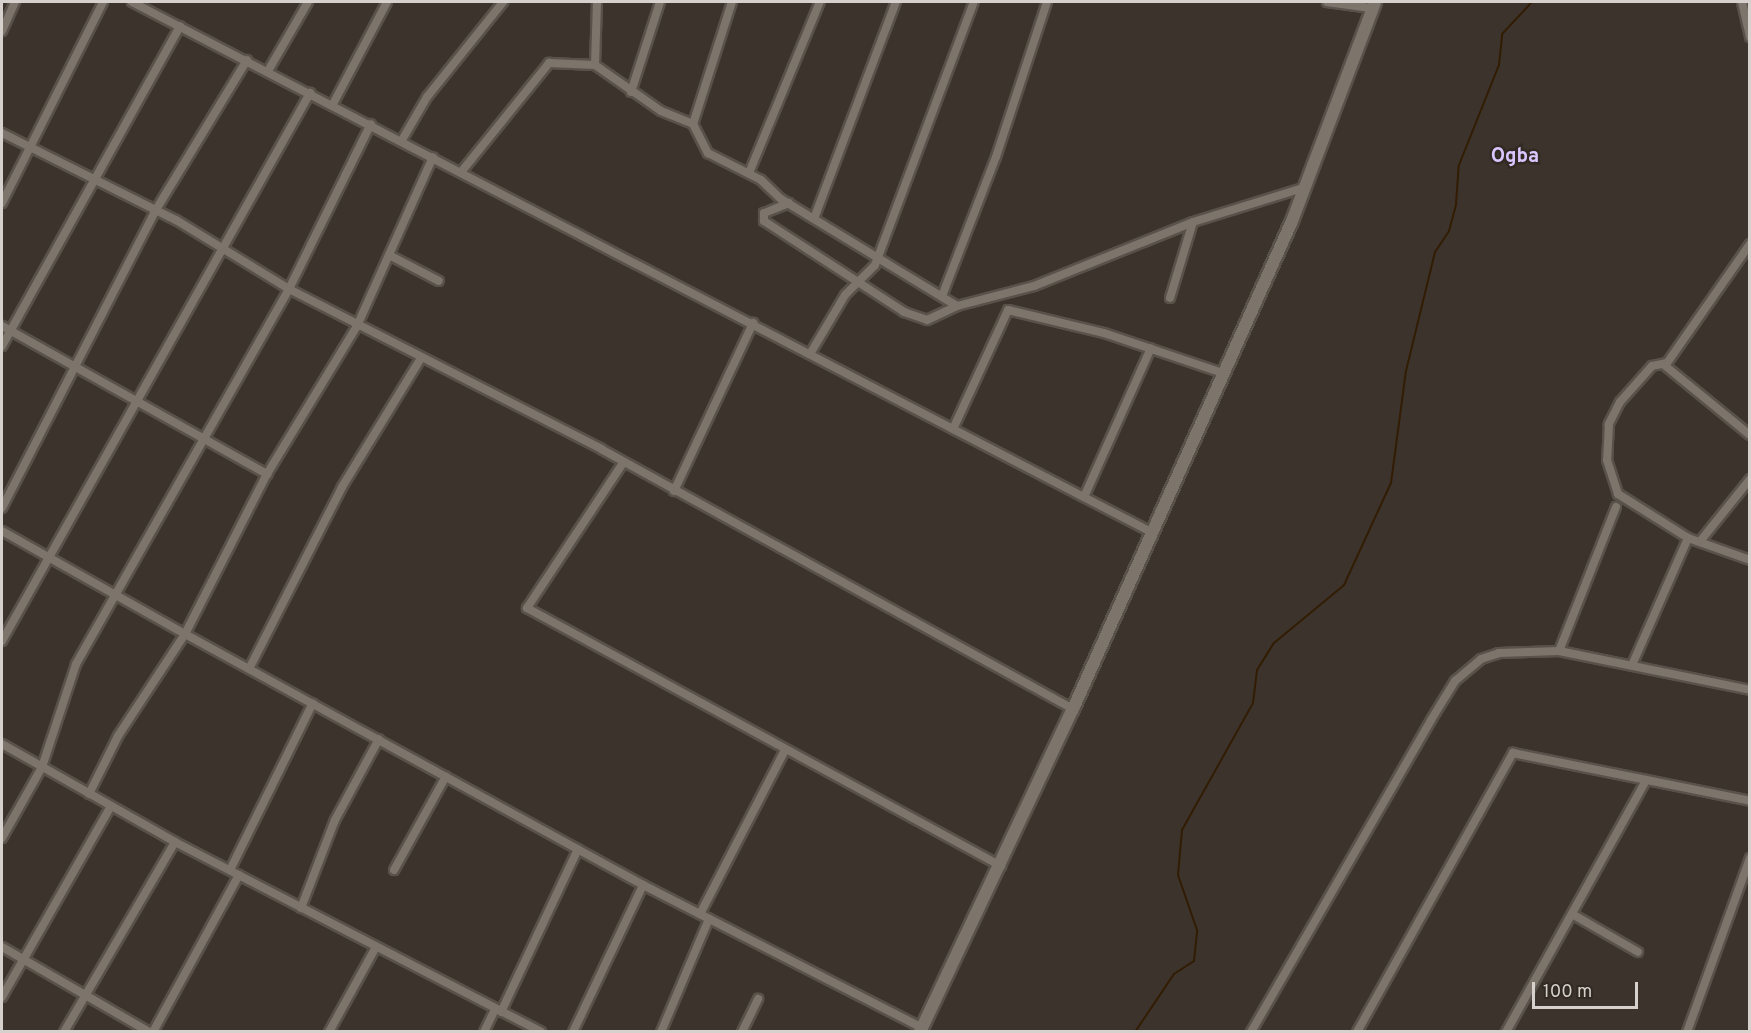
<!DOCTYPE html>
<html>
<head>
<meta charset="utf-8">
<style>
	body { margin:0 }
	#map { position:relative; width:1751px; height:1033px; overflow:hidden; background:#3c342c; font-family:Overpass,sans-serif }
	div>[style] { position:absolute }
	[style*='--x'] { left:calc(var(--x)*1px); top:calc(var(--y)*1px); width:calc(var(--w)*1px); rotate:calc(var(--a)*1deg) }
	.stream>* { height:2px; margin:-1px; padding:0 1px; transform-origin:1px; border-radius:1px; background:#321c03 }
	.roads { filter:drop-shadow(2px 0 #59524b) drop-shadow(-2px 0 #59524b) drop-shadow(0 2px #59524b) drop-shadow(0 -2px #59524b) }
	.street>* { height:8px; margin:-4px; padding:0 4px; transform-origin:4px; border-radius:4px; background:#7d746c }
	.secondary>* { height:12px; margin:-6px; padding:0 6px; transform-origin:6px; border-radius:6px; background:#7d746c }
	span { translate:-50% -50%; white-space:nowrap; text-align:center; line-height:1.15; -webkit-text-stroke:5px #312a22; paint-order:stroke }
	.quarter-label { font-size:20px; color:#dac5fe; font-weight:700 }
	.frame { position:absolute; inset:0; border:3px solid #d6d1cc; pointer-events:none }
	.scale { position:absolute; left:1532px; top:982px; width:106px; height:27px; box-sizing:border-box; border:3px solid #d6d1cc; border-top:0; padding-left:8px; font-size:18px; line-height:21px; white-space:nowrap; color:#d6d1cc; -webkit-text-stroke:4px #312a22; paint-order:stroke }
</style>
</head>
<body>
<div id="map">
	<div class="stream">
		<i style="--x:1135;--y:1032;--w:70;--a:-56.1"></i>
		<i style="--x:1174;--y:974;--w:24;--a:-33"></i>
		<i style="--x:1194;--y:961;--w:31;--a:-84"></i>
		<i style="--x:1197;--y:930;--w:58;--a:-109.1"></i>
		<i style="--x:1178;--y:875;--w:45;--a:-84.9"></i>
		<i style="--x:1182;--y:830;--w:145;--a:-60.8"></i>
		<i style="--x:1253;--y:703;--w:33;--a:-83"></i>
		<i style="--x:1257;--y:670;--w:32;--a:-58"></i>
		<i style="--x:1274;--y:643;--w:91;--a:-39.6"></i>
		<i style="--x:1344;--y:585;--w:112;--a:-65.3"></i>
		<i style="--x:1391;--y:483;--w:113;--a:-82.4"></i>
		<i style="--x:1406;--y:371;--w:122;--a:-76.3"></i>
		<i style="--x:1435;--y:252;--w:25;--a:-56"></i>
		<i style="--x:1449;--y:231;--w:28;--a:-75"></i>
		<i style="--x:1456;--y:204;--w:39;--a:-86"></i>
		<i style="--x:1459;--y:165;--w:108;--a:-68.2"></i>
		<i style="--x:1499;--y:65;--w:31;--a:-84"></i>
		<i style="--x:1502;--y:34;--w:44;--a:-46.8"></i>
	</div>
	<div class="roads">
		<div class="street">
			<i style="--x:132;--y:2;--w:1149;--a:27.48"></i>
			<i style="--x:1327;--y:2;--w:44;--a:7.8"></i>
			<i style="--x:1742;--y:2;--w:36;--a:77"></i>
			<i style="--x:2;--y:31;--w:32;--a:-66"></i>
			<i style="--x:595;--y:65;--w:63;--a:-88.2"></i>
			<i style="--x:268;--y:71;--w:80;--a:-59.9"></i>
			<i style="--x:631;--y:92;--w:95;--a:-72.1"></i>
			<i style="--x:333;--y:104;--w:115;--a:-62.1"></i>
			<i style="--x:693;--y:124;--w:128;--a:-72.3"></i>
			<i style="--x:2;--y:133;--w:195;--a:26.6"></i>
			<i style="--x:176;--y:220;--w:132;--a:31.4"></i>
			<i style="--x:289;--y:289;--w:351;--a:27.1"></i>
			<i style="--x:601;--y:449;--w:539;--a:28.85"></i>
			<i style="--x:402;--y:140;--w:50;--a:-59.8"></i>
			<i style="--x:427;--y:97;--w:122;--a:-51.3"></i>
			<i style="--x:462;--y:171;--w:139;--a:-51.1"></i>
			<i style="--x:549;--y:63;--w:46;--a:2.5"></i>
			<i style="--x:595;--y:65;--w:80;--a:34.9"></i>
			<i style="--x:661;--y:111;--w:35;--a:22"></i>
			<i style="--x:693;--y:124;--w:33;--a:63"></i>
			<i style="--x:708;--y:153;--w:59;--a:27"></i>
			<i style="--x:761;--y:180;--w:28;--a:44"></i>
			<i style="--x:781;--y:199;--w:206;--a:31.3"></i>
			<i style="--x:957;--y:306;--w:80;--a:-14.6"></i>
			<i style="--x:1034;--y:286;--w:171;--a:-21.9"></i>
			<i style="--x:1193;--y:222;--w:115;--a:-17.2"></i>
			<i style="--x:749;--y:173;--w:185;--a:-67.5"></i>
			<i style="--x:2;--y:203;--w:225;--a:-63.3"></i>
			<i style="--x:789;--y:203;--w:27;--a:158"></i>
			<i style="--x:764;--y:213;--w:8;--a:90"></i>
			<i style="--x:764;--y:221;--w:167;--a:33"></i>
			<i style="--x:904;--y:312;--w:24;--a:19"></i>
			<i style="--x:927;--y:320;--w:33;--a:-25"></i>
			<i style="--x:815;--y:216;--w:229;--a:-69.3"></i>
			<i style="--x:1750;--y:244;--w:145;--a:124.9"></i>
			<i style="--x:1667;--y:363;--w:15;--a:169"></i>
			<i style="--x:1652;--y:366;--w:48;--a:131.6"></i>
			<i style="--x:1620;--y:402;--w:25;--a:117"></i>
			<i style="--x:1609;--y:424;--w:36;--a:93"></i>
			<i style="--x:1607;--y:460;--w:36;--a:72"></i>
			<i style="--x:1618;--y:494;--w:83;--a:32.2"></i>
			<i style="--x:1688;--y:538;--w:66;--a:19.5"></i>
			<i style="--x:389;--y:255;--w:56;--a:27.5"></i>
			<i style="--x:942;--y:296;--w:149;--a:-68.8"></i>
			<i style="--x:996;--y:157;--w:163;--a:-71.8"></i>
			<i style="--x:1170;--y:298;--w:79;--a:-73.2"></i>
			<i style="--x:2;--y:326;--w:304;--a:29.2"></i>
			<i style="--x:2;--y:346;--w:366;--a:-60.9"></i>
			<i style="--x:810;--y:354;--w:69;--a:-59.3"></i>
			<i style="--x:845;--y:295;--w:42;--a:-45"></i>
			<i style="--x:875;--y:265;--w:281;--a:-69.4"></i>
			<i style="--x:1663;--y:364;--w:112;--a:39.2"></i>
			<i style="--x:953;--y:429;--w:131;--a:-65.2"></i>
			<i style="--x:1008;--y:310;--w:99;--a:13.5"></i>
			<i style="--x:1104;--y:333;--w:126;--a:18.6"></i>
			<i style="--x:623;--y:463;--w:174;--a:123.5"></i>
			<i style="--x:527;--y:608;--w:540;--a:28.56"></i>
			<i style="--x:674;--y:491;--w:186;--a:-64.8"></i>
			<i style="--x:1084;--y:497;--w:163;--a:-65.8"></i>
			<i style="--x:2;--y:508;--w:332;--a:-62.7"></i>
			<i style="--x:154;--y:213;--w:179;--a:-58.7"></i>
			<i style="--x:2;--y:531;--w:210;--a:29.4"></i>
			<i style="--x:185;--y:634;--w:180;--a:-62.9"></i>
			<i style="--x:267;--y:474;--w:173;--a:-58.7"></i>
			<i style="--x:357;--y:326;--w:185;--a:-65.8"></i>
			<i style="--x:1702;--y:539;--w:77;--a:-51.3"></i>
			<i style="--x:2;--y:641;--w:629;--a:-60.66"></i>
			<i style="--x:1559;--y:651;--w:155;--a:-68.4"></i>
			<i style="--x:1632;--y:665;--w:139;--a:-66.2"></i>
			<i style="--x:249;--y:669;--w:204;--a:-62.9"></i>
			<i style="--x:342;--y:487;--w:151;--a:-58.5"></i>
			<i style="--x:2;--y:744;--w:199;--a:29.5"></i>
			<i style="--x:175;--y:842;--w:412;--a:27.4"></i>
			<i style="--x:89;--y:794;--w:65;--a:-63.4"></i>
			<i style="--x:118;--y:736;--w:122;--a:-56.7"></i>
			<i style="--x:185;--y:634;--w:522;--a:28.72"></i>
			<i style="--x:643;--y:885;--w:314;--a:27.1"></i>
			<i style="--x:2;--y:838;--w:81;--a:-60.6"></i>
			<i style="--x:42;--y:767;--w:108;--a:-71.7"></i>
			<i style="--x:76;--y:664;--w:431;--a:-60.4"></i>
			<i style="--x:289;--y:289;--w:184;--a:-63.6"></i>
			<i style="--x:230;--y:870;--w:186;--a:-63.6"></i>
			<i style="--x:394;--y:870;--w:107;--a:-61"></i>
			<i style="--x:301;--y:908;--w:94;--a:-68.9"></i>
			<i style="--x:335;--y:820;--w:92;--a:-61.5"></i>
			<i style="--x:700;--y:914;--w:182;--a:-62.6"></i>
			<i style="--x:1572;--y:914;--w:76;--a:29.9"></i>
			<i style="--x:2;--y:947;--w:170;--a:30"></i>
			<i style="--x:2;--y:997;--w:220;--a:-60.3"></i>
			<i style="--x:501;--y:1012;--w:180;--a:-64.7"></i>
			<i style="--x:64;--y:1032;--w:220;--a:-59.7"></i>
			<i style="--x:153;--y:1032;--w:179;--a:-61.3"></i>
			<i style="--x:329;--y:1032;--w:97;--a:-61.1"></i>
			<i style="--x:484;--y:1032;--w:25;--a:-64"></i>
			<i style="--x:573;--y:1032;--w:163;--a:-64.5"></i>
			<i style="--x:661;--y:1032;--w:123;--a:-67"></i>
			<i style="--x:742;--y:1032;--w:37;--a:-64"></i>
			<i style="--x:1251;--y:1032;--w:360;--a:-60"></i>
			<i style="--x:1431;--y:720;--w:46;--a:-58.4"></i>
			<i style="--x:1455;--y:681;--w:34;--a:-40"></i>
			<i style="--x:1481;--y:659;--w:19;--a:-18"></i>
			<i style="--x:1499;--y:653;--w:60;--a:-1.9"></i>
			<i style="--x:1559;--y:651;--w:195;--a:11.5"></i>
			<i style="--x:1357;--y:1032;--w:320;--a:-60.8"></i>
			<i style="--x:1513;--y:753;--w:242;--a:11.4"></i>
			<i style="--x:1506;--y:1032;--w:288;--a:-60.9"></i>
			<i style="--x:1687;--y:1032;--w:185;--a:-70.1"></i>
		</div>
		<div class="secondary">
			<i style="--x:920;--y:1032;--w:357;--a:-64.7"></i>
			<i style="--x:1073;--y:709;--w:535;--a:-65.83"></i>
			<i style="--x:1292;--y:221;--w:234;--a:-69.2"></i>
		</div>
	</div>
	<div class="quarter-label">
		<span style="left:1515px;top:157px">Ogba</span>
	</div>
	<div class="frame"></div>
	<div class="scale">100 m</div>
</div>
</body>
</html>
